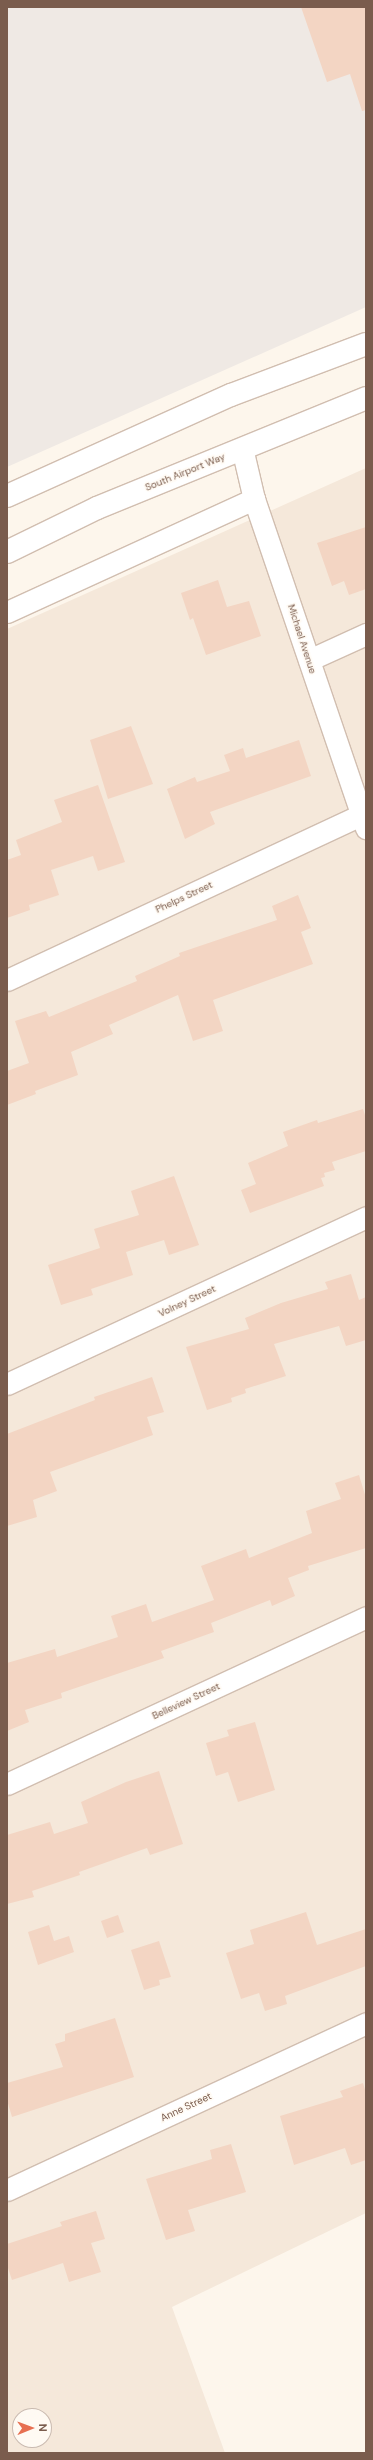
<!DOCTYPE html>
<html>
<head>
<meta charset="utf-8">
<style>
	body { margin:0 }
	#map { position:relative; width:373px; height:2460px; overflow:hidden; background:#fdf6ec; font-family:"DM Sans",sans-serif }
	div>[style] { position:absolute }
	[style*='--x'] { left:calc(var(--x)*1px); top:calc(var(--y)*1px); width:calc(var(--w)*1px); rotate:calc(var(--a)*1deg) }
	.residential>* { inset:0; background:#f5e8da }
	.industrial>* { inset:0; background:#efe9e4 }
	.building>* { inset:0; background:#f3d5c3 }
	.roads { filter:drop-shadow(1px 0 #d1beb0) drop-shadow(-1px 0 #d1beb0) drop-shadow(0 1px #d1beb0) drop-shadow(0 -1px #d1beb0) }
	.minor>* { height:21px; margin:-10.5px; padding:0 10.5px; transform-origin:10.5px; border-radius:10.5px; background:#fff }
	.secondary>* { height:22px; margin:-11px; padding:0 11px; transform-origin:11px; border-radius:11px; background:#fff }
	span { translate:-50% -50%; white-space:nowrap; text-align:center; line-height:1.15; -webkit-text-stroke:3px #fffaf3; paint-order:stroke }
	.street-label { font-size:10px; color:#7a5c4d }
	.frame { position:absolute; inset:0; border:8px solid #7a5c4d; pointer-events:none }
	.north { position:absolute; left:12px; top:2408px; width:40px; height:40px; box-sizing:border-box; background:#fffaf3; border:1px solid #cabbb1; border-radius:50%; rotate:89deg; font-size:11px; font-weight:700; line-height:16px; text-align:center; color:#7a5c4d }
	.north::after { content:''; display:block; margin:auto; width:14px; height:18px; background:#e76f51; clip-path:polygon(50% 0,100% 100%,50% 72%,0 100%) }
</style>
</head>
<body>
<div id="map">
	<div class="residential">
		<i style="clip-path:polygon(evenodd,366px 468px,366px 2213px,172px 2307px,225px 2453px,7px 2453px,7px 629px,366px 468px,20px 2416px,44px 2416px,44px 2440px,20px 2440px,20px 2416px)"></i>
	</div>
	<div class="industrial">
		<i style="clip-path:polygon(7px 7px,366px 7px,366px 307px,7px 467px)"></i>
	</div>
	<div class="building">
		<i style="clip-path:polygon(301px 7px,366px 7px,366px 110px,362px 111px,350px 74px,327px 82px)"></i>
		<i style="clip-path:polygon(366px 527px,366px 589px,349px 595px,344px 581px,332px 586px,317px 543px)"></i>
		<i style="clip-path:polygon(218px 580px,227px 607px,249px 601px,261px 636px,206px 655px,193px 618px,190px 620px,181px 593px)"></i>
		<i style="clip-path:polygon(131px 726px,153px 784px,108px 799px,90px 740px)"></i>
		<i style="clip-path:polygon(299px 740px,311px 776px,210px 812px,215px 824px,185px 839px,167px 789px,195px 777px,197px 782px,230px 771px,224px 755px,243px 748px,246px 758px)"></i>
		<i style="clip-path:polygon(98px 785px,125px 862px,98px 871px,93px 856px,51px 870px,59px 895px,29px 905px,30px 910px,7px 918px,7px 860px,21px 855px,16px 840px,62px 822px,54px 800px)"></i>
		<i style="clip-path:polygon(298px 895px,311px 928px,301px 932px,313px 964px,213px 1000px,223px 1031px,193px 1041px,178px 995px,109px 1025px,113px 1034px,71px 1052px,78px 1075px,35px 1091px,36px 1094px,7px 1105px,7px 1071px,29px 1063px,15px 1021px,46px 1011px,49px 1017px,137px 981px,135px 976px,180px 956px,179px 953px,277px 920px,272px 906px)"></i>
		<i style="clip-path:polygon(363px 1109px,366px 1118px,366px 1151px,332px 1162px,335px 1170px,324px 1173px,325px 1177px,321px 1178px,324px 1186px,250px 1213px,241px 1190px,256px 1184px,248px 1163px,288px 1146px,283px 1132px,317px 1120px,318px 1123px)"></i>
		<i style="clip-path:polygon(174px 1176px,199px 1245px,169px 1255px,164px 1240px,126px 1252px,133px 1275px,91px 1289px,93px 1295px,61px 1305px,48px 1265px,100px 1248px,94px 1229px,139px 1215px,131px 1191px)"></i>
		<i style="clip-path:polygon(351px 1274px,359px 1300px,366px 1297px,366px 1340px,346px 1346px,339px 1326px,274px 1344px,286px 1376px,245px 1389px,246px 1393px,231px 1398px,232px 1402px,207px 1410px,186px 1347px,249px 1329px,245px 1318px,281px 1303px,328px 1289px,325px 1282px)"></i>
		<i style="clip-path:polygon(152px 1377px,164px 1412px,147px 1417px,153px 1435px,50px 1472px,57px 1491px,33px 1500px,37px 1517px,7px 1526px,7px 1434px,95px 1400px,94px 1397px)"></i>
		<i style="clip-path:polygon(359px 1475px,366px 1498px,366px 1548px,308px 1566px,309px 1570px,288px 1578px,295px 1596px,272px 1606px,270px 1600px,211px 1623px,214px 1632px,161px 1651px,164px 1658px,61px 1693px,62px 1698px,25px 1710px,29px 1722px,7px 1731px,7px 1663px,55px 1649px,57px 1657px,118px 1637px,111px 1616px,146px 1604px,152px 1622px,214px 1600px,201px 1566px,246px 1549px,249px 1558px,312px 1533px,306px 1511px,341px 1499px,335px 1483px)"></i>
		<i style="clip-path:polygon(255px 1722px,275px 1790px,238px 1802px,228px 1772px,216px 1776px,206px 1743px,229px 1736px,227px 1730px)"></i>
		<i style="clip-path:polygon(159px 1771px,183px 1844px,150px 1855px,147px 1848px,79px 1872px,80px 1875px,32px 1891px,34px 1897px,7px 1904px,7px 1835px,50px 1822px,54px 1834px,88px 1823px,81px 1802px,126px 1782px)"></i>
		<i style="clip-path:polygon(306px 1912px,317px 1945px,366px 1929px,366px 1966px,285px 1996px,287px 2004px,265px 2011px,259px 1993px,241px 1999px,226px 1953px,254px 1944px,250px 1930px)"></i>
		<i style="clip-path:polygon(118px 1915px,124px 1932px,107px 1938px,101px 1921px)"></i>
		<i style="clip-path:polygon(49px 1925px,54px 1941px,69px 1936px,74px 1952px,38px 1965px,28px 1932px)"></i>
		<i style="clip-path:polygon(159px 1941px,171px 1977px,159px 1980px,160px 1985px,144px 1990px,131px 1950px)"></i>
		<i style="clip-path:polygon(115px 2018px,134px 2077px,12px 2117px,7px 2100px,7px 2083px,63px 2067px,55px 2044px,65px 2041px,65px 2034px)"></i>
		<i style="clip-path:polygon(363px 2083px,366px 2093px,366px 2160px,351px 2165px,345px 2148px,294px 2165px,280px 2116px,343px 2097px,340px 2091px)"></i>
		<i style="clip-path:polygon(231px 2144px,246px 2192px,188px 2210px,195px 2231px,166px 2240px,146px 2179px,212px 2159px,210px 2150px)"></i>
		<i style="clip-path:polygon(96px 2211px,105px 2239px,91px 2243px,101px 2272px,69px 2282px,63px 2263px,12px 2280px,7px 2265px,7px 2244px,62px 2226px,60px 2222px)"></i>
	</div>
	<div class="roads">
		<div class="minor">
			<i style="--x:242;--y:448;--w:52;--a:76.8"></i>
			<i style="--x:254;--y:499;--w:348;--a:71.2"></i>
			<i style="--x:7;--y:612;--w:272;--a:-24.6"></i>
			<i style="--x:309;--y:660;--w:63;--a:-24.5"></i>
			<i style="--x:7;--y:980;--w:391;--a:-25"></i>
			<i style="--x:7;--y:1384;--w:396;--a:-24.9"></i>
			<i style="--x:7;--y:1784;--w:396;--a:-24.9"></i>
			<i style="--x:7;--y:2190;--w:396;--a:-24.9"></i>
		</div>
		<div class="secondary">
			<i style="--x:7;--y:496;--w:246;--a:-24.3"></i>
			<i style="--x:231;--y:395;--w:144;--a:-20.7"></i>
			<i style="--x:7;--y:552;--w:100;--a:-26.1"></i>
			<i style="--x:97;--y:508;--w:291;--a:-22.2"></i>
		</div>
	</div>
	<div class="street-label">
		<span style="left:185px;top:472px;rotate:-22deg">South Airport Way</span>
		<span style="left:302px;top:639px;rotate:72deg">Michael Avenue</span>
		<span style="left:184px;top:897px;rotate:-25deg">Phelps Street</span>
		<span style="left:187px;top:1301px;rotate:-25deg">Volney Street</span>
		<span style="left:186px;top:1701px;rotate:-25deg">Belleview Street</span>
		<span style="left:186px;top:2107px;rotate:-25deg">Anne Street</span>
	</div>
	<div class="frame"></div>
	<div class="north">N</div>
</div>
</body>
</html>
